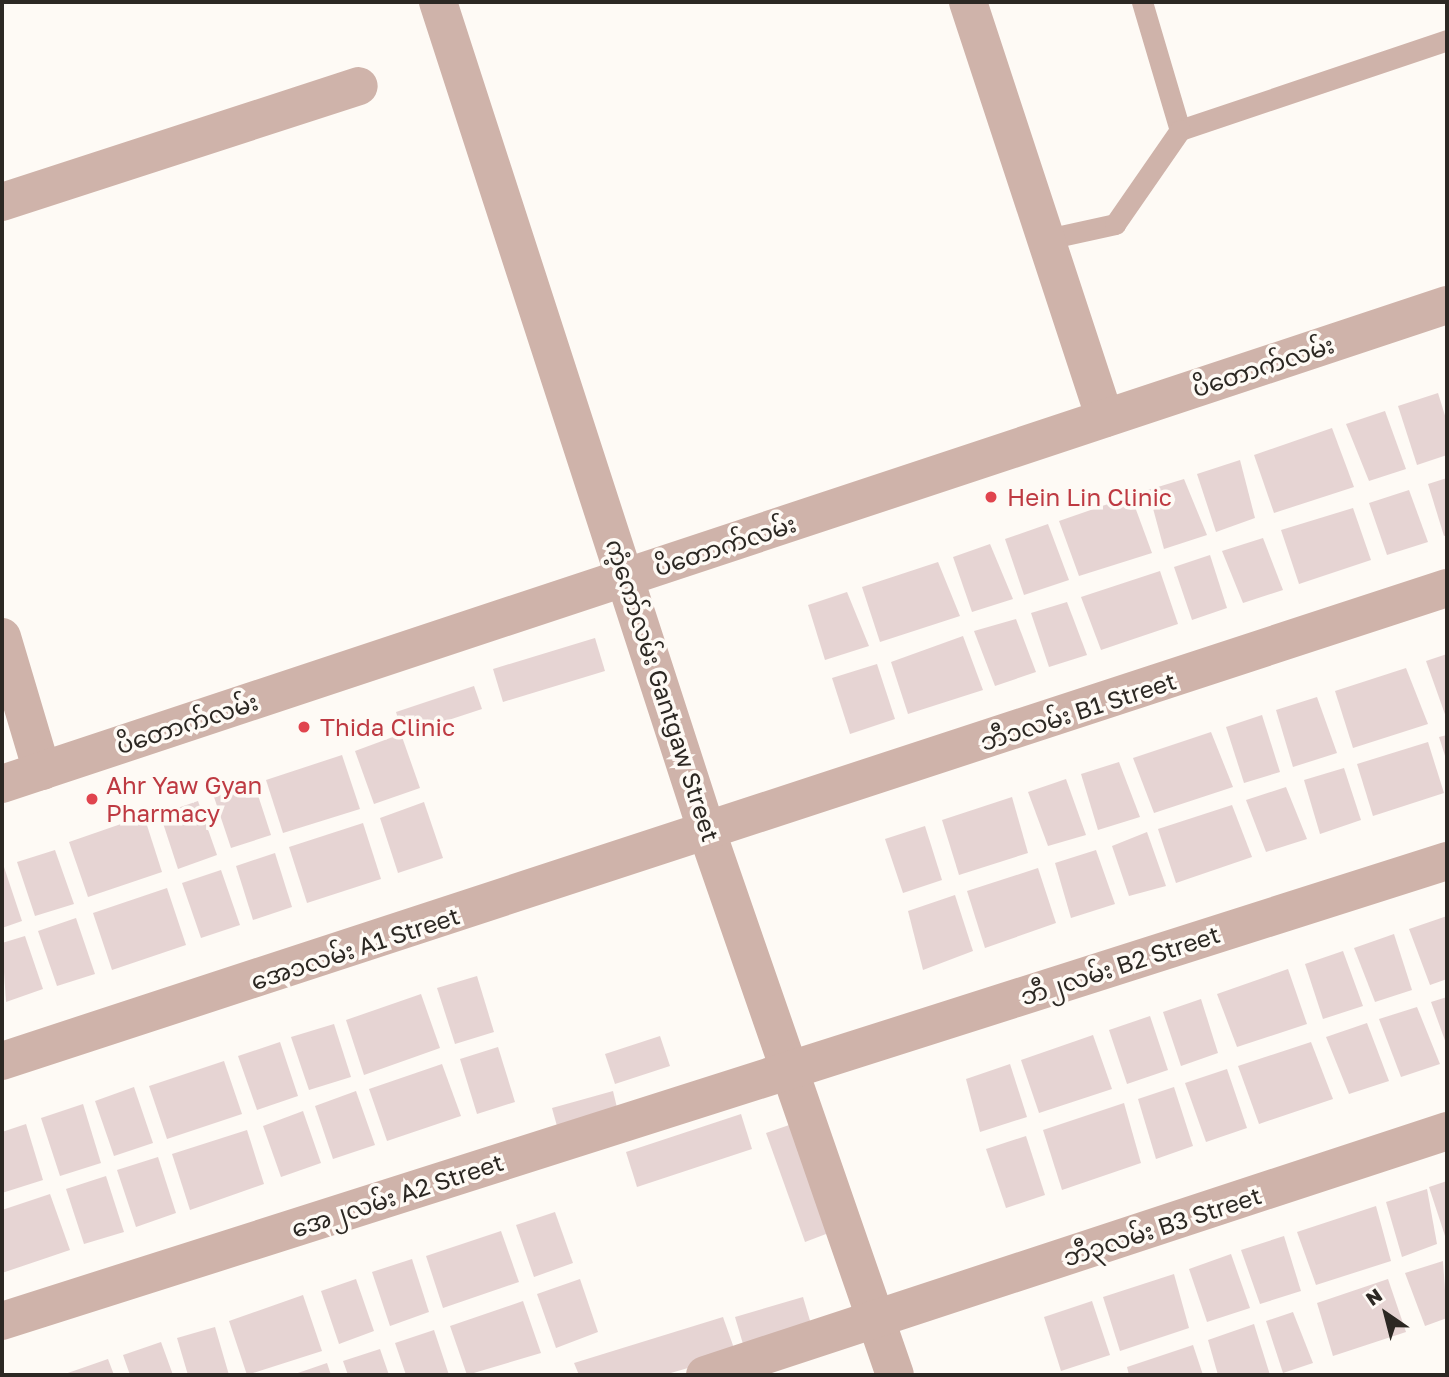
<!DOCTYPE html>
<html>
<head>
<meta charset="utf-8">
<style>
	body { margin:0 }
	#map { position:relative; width:1449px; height:1377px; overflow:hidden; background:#fefaf5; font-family:"Golos Text","Noto Sans Myanmar",sans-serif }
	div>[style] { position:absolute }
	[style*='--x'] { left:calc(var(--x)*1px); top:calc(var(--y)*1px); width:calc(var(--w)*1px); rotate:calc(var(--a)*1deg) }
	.building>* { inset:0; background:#e6d4d3 }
	.service>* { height:21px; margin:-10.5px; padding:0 10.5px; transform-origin:10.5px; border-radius:10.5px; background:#cfb3aa }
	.minor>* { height:38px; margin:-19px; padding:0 19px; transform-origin:19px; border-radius:19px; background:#cfb3aa }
	.dots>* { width:19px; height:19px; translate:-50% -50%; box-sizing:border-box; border:4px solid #fefaf5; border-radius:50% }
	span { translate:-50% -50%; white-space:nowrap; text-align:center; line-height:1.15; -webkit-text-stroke:7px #fefaf5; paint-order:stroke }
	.street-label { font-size:24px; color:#2c2823 }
	.health-label { font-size:24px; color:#be3a42 }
	.left { translate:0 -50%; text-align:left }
	.frame { position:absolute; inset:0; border:4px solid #2c2823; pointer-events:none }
	.north { position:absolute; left:1351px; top:1279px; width:70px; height:70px; -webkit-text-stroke:5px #fefaf5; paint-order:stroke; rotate:325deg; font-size:19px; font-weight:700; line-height:28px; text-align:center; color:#2c2823 }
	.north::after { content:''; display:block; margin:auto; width:24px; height:32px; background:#2c2823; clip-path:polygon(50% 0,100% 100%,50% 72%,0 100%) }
</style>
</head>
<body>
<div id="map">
	<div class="building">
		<i style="clip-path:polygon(1438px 393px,1447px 422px,1447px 455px,1417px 465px,1398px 406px)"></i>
		<i style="clip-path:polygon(1385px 411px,1406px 469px,1369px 481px,1346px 424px)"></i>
		<i style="clip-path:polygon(1332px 428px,1354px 487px,1274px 513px,1254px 455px)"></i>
		<i style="clip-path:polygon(1240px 460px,1255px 518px,1216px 532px,1197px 474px)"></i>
		<i style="clip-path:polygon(1447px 478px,1447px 535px,1444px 536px,1428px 484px)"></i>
		<i style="clip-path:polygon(1184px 479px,1207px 535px,1164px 549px,1148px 490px)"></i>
		<i style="clip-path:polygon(1409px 490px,1428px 542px,1387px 555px,1369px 503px)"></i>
		<i style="clip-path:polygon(1131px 496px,1152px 553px,1079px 576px,1059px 521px)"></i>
		<i style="clip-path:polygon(1353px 508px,1371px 560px,1299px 584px,1281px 530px)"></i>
		<i style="clip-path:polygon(1048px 524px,1069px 580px,1024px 595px,1005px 539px)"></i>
		<i style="clip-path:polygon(1263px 538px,1283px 590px,1243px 603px,1222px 551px)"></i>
		<i style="clip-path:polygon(990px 544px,1013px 599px,972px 612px,953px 557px)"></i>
		<i style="clip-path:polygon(1210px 555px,1227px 608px,1192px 620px,1174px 567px)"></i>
		<i style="clip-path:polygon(938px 562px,960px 616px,880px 642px,862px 587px)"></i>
		<i style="clip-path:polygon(1160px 571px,1178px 624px,1101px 650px,1081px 597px)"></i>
		<i style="clip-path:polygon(847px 592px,869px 646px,825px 660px,808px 605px)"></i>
		<i style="clip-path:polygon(1067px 602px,1087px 655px,1049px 667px,1031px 613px)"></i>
		<i style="clip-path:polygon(1016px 619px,1036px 672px,995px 686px,974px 631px)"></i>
		<i style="clip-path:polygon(963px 636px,983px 690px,908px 714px,891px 662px)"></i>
		<i style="clip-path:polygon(595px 638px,605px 671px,503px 702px,493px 669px)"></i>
		<i style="clip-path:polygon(1447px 654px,1447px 720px,1426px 661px)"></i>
		<i style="clip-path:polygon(877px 664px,895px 719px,850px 734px,832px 678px)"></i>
		<i style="clip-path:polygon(1406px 668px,1428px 724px,1353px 748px,1335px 691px)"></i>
		<i style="clip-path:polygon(474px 686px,482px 709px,403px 735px,396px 712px)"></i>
		<i style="clip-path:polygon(1317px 697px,1337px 753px,1293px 767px,1276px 710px)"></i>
		<i style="clip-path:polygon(1262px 715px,1280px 772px,1244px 783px,1226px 727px)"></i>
		<i style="clip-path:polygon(1211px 732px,1233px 787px,1154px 813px,1133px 758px)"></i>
		<i style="clip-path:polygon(401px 734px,420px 788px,374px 804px,355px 751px)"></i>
		<i style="clip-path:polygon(1447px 735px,1447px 762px,1439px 737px)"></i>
		<i style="clip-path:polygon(1428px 742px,1444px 793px,1373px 816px,1357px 764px)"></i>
		<i style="clip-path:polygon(342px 755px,360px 809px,283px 833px,266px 780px)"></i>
		<i style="clip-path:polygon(1119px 762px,1140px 817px,1098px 830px,1081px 774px)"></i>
		<i style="clip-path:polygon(1344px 768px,1361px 820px,1320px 834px,1304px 780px)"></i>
		<i style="clip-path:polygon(1066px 779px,1086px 835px,1048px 846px,1028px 792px)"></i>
		<i style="clip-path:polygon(254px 783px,271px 835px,231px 848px,214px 797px)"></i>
		<i style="clip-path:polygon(1286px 787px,1307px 839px,1266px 852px,1246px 800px)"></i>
		<i style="clip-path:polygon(1012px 797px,1028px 853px,959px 875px,942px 820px)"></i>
		<i style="clip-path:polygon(198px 801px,217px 855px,178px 869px,160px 814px)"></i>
		<i style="clip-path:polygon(424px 802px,443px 858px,398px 873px,380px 818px)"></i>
		<i style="clip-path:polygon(1232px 805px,1252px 857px,1176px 883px,1158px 829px)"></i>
		<i style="clip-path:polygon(144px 816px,162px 872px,88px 897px,69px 842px)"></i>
		<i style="clip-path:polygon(363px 823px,381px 879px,307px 903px,289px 847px)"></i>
		<i style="clip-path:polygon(925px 826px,942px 880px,903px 893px,885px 839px)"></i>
		<i style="clip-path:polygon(1147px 832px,1166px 886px,1129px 896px,1112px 846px)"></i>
		<i style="clip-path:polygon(55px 850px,74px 904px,35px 916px,17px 862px)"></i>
		<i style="clip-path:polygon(1096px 850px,1115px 904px,1071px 918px,1055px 863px)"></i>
		<i style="clip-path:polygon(275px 853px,292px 907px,253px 920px,236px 866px)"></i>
		<i style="clip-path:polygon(2px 861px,22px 921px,2px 928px)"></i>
		<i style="clip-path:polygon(1038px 868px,1056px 923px,985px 948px,967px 891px)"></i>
		<i style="clip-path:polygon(221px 870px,240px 925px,201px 938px,182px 883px)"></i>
		<i style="clip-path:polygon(167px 888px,186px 945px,112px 970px,93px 913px)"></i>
		<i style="clip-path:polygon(955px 895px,973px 951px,923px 970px,908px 911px)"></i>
		<i style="clip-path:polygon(1447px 916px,1447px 979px,1430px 985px,1409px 929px)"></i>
		<i style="clip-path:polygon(76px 918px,95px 974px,57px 986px,38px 931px)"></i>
		<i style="clip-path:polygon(1394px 934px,1412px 990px,1375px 1002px,1354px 948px)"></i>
		<i style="clip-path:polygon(25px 936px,43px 989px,6px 1002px,2px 943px)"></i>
		<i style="clip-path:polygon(1343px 951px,1363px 1006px,1323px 1019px,1305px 964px)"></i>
		<i style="clip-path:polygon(1288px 969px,1307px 1024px,1237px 1047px,1217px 994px)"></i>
		<i style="clip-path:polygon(477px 976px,494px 1032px,455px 1044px,437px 988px)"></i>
		<i style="clip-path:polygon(421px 994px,440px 1048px,364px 1075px,346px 1020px)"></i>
		<i style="clip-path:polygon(1447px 997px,1447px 1046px,1431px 1002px)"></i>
		<i style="clip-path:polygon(1201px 999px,1218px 1053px,1181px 1066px,1163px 1012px)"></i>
		<i style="clip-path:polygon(1417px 1007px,1440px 1064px,1401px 1077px,1379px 1019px)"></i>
		<i style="clip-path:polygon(1150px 1016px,1168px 1070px,1127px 1084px,1109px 1030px)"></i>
		<i style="clip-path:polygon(1367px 1023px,1389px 1081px,1349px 1094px,1326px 1037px)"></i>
		<i style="clip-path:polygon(334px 1024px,351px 1077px,309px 1090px,291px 1037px)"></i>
		<i style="clip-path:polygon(1093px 1035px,1112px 1089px,1039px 1113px,1021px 1060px)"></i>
		<i style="clip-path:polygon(660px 1036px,670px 1066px,615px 1084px,605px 1054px)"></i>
		<i style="clip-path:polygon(280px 1042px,298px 1096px,257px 1110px,238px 1056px)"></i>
		<i style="clip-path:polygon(1311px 1042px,1333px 1099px,1259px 1124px,1238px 1066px)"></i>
		<i style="clip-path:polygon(498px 1047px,515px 1102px,477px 1114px,460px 1059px)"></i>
		<i style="clip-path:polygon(224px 1061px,242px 1114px,167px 1139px,149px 1086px)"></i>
		<i style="clip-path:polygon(442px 1064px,461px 1116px,387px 1141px,369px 1089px)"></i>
		<i style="clip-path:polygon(1010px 1064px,1027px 1117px,980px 1132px,966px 1079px)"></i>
		<i style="clip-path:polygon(1227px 1069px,1247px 1128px,1206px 1142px,1185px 1083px)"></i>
		<i style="clip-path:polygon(134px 1087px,153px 1143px,114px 1156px,95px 1101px)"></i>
		<i style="clip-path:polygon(1174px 1087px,1193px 1146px,1156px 1159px,1138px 1099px)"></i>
		<i style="clip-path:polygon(356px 1091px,375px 1145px,333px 1159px,315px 1106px)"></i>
		<i style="clip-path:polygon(613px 1091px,620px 1120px,560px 1137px,552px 1108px)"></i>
		<i style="clip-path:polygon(1124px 1103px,1141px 1163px,1062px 1190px,1043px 1130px)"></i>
		<i style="clip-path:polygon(83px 1104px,101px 1163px,60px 1176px,41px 1118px)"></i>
		<i style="clip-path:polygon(303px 1111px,321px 1163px,281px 1177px,263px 1126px)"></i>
		<i style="clip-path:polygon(741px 1114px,752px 1149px,637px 1187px,626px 1152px)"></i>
		<i style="clip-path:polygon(795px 1123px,834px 1231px,805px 1242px,766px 1133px)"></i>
		<i style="clip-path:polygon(26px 1124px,43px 1180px,2px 1193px,2px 1132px)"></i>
		<i style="clip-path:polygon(247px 1130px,264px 1184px,190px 1210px,172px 1154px)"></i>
		<i style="clip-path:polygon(1026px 1136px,1045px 1195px,1006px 1208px,986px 1149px)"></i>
		<i style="clip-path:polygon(158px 1157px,176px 1213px,136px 1227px,117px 1170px)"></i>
		<i style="clip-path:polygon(106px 1176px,124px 1232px,84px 1244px,66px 1189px)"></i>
		<i style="clip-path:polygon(1447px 1181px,1447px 1242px,1429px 1187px)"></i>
		<i style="clip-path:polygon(1427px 1189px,1437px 1244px,1402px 1257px,1386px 1202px)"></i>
		<i style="clip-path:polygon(50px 1194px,70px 1250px,2px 1273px,2px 1210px)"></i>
		<i style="clip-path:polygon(1376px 1206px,1391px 1261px,1316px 1285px,1297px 1232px)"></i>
		<i style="clip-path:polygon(555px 1212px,573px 1263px,534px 1277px,516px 1225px)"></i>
		<i style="clip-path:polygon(501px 1231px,519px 1282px,443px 1308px,426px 1256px)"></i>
		<i style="clip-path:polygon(1284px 1236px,1301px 1291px,1260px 1304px,1241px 1250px)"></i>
		<i style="clip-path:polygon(1231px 1254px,1250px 1308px,1207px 1322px,1189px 1269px)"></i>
		<i style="clip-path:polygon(412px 1259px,429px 1312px,390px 1326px,372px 1272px)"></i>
		<i style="clip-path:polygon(1443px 1261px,1447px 1318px,1425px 1326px,1405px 1273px)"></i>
		<i style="clip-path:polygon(1174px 1274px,1189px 1328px,1120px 1351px,1103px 1297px)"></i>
		<i style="clip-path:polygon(356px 1279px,374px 1331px,339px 1344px,321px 1291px)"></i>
		<i style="clip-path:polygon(580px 1279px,598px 1332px,556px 1348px,537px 1294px)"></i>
		<i style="clip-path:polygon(1388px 1279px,1406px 1332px,1333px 1356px,1317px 1303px)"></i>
		<i style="clip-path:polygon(303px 1295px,322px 1351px,247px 1375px,229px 1321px)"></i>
		<i style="clip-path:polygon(803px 1297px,811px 1324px,743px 1344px,735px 1317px)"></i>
		<i style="clip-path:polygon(523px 1301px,541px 1353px,467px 1375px,450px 1326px)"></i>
		<i style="clip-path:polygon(1092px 1301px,1110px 1355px,1061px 1371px,1044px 1317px)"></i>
		<i style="clip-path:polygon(1293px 1312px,1313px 1363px,1283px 1373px,1266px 1321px)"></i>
		<i style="clip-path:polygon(723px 1317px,736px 1354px,664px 1375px,579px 1375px,574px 1363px)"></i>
		<i style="clip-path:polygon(1254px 1324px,1270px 1375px,1218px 1375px,1208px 1340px)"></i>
		<i style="clip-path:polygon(215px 1327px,229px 1375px,188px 1375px,177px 1338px)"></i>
		<i style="clip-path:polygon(434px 1330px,449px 1375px,406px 1375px,395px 1343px)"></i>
		<i style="clip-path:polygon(161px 1342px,173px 1375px,130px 1375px,123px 1355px)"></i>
		<i style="clip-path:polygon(1193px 1345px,1203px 1375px,1129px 1375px,1127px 1367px)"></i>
		<i style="clip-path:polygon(380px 1349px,389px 1375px,348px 1375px,343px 1361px)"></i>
		<i style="clip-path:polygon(108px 1359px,114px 1375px,62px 1375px)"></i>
		<i style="clip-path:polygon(327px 1363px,331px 1375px,292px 1375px)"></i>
	</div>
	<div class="service">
		<i style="--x:1142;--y:2;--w:134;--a:73.5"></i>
		<i style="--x:1180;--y:130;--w:282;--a:-18.6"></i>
		<i style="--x:1047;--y:239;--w:70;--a:-12.4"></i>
		<i style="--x:1115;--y:224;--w:114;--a:-55.3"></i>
	</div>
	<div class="minor">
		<i style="--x:438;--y:2;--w:876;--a:72.04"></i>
		<i style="--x:708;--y:835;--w:571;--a:70.9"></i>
		<i style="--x:968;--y:2;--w:438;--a:71.8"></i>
		<i style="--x:2;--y:202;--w:375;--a:-18"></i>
		<i style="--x:2;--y:637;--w:140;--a:73.4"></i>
		<i style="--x:2;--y:784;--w:1522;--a:-18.34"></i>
		<i style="--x:2;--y:1061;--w:1520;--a:-18.13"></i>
		<i style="--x:2;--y:1321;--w:1516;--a:-17.66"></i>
		<i style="--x:705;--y:1375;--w:781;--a:-18.2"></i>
	</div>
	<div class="dots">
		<i style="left:991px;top:497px;background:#e0444e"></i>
		<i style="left:304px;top:727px;background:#e0444e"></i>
		<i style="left:92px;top:799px;background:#e0444e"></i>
	</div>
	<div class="street-label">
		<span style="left:1263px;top:366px;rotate:-18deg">ပိတောက်လမ်း</span>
		<span style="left:725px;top:545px;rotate:-18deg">ပိတောက်လမ်း</span>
		<span style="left:663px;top:690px;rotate:72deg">ကံ့ကော်လမ်း Gantgaw Street</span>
		<span style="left:1078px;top:711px;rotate:-18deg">ဘီ၁လမ်း B1 Street</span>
		<span style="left:187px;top:723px;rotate:-18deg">ပိတောက်လမ်း</span>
		<span style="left:355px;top:948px;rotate:-18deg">အေ၁လမ်း A1 Street</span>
		<span style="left:1120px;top:965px;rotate:-18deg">ဘီ၂လမ်း B2 Street</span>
		<span style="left:397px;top:1195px;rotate:-18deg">အေ၂လမ်း A2 Street</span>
		<span style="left:1162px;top:1226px;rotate:-18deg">ဘီ၃လမ်း B3 Street</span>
	</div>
	<div class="health-label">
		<span class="left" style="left:1007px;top:497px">Hein Lin Clinic</span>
		<span class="left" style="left:320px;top:727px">Thida Clinic</span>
		<span class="left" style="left:106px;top:799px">Ahr Yaw Gyan<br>Pharmacy</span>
	</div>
	<div class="frame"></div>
	<div class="north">N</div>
</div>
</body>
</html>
